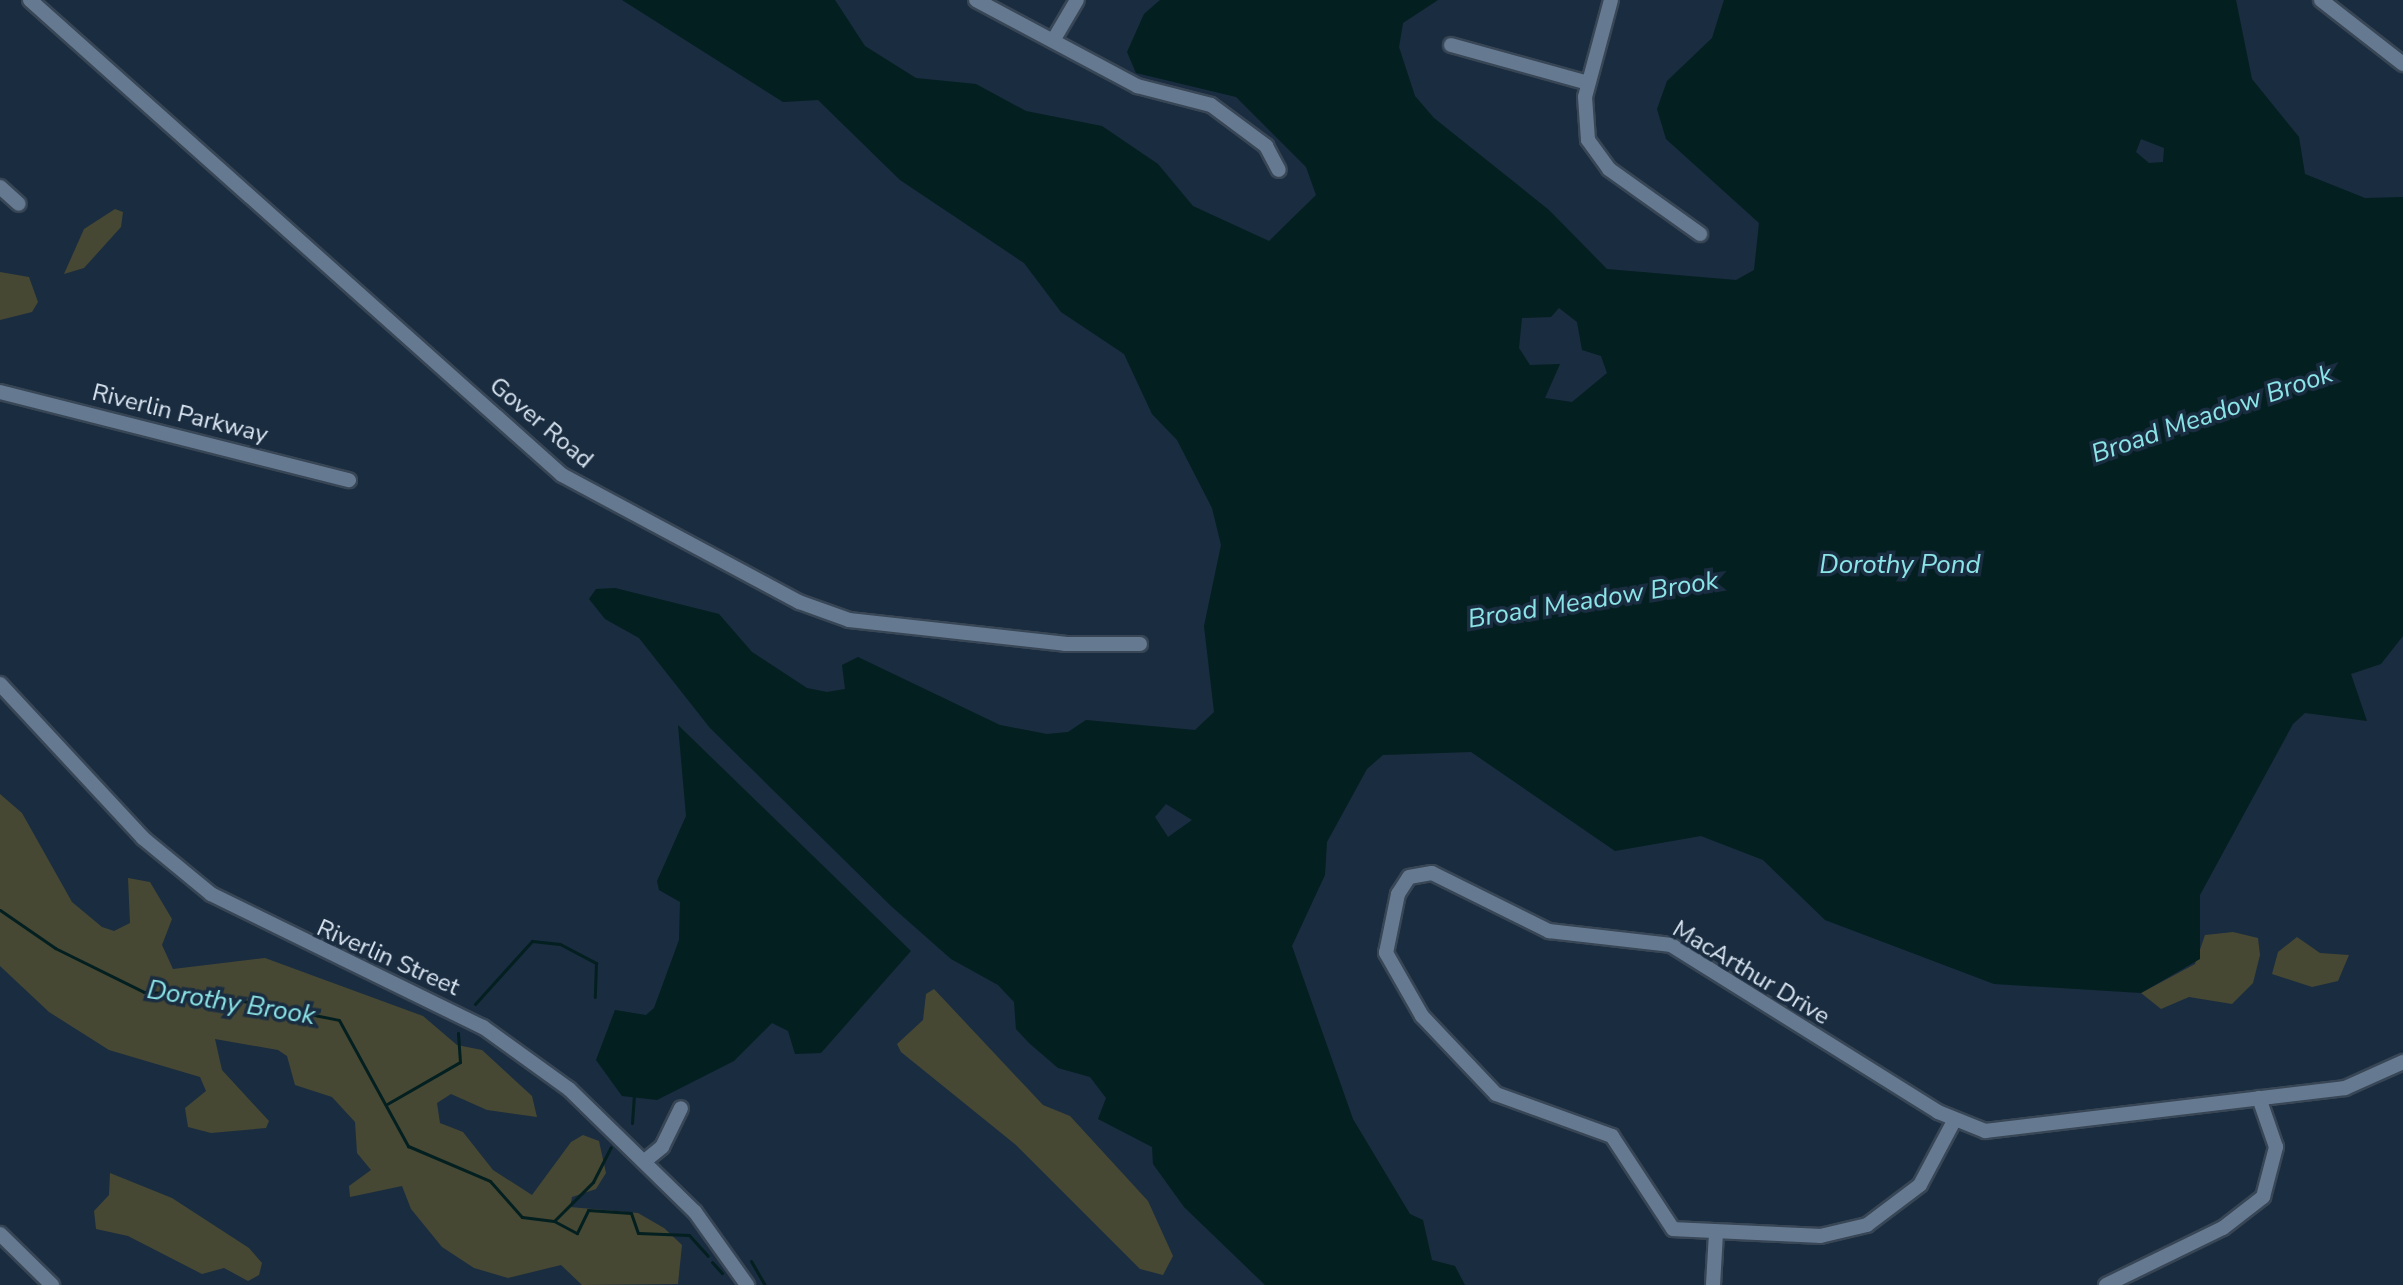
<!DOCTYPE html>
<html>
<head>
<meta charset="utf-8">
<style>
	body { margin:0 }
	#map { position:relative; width:2403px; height:1285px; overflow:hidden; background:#1a2c3f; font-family:"Nunito Sans",sans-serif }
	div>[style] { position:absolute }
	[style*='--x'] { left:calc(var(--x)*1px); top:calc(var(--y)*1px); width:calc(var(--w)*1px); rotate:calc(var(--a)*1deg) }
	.green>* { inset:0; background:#464833 }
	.water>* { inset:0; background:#031f20 }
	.stream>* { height:3px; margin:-1.5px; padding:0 1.5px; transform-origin:1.5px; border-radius:1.5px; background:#031f20 }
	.roads { filter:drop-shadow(2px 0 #384656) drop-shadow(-2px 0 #384656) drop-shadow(0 2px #384656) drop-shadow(0 -2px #384656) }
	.minor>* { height:14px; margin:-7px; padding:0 7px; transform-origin:7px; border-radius:7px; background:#657a91 }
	span { translate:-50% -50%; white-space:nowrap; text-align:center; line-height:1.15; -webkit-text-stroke:7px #1a2c3f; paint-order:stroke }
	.street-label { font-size:24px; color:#dbe6f3 }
	.water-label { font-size:26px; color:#8be4e7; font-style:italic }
</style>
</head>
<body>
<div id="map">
	<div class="green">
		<i style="clip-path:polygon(115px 209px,123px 212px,121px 227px,84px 268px,64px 274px,84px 229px)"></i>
		<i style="clip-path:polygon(0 272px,29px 277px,38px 302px,32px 312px,0 320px)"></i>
		<i style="clip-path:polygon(0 794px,22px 813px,72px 902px,102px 927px,114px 931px,130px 923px,128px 878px,150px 882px,172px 919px,162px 945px,173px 969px,265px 958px,423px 1016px,457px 1045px,482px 1050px,532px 1096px,537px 1117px,487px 1110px,451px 1094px,437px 1103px,440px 1123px,463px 1132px,493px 1170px,532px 1195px,571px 1142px,583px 1135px,599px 1141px,606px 1173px,596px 1189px,572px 1197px,570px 1207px,638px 1213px,664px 1228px,682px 1245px,678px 1284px,582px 1285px,561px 1265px,508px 1278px,474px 1268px,442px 1247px,411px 1209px,402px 1186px,350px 1197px,349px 1186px,371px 1170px,357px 1153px,355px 1122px,332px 1097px,295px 1085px,287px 1056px,278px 1050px,215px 1039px,222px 1070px,269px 1121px,266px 1128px,211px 1133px,188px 1127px,185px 1108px,206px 1091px,200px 1077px,109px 1050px,49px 1012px,0 966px)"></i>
		<i style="clip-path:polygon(2233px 932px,2258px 938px,2260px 955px,2253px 983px,2232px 1004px,2189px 997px,2161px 1009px,2141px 993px,2195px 964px,2205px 935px)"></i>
		<i style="clip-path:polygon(2297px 937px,2320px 953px,2349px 955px,2338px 981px,2312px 987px,2272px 974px,2278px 952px)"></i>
		<i style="clip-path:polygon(934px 989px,1043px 1105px,1070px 1116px,1148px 1201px,1173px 1256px,1163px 1275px,1140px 1269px,1016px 1145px,901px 1052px,897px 1044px,923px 1020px,926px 994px)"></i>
		<i style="clip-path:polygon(110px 1173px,172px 1198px,249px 1248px,262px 1263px,259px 1275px,248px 1281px,224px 1268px,202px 1274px,128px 1236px,96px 1229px,94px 1211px,109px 1195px)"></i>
	</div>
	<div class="water">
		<i style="clip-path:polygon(evenodd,622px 0,835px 0,865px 46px,916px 78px,976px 84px,1026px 111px,1102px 126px,1158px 164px,1193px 206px,1269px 241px,1316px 195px,1306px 167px,1236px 97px,1136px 73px,1127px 52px,1144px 14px,1160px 0,1438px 0,1403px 23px,1399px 47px,1415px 96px,1434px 118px,1549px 210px,1607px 269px,1736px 280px,1754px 270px,1759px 223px,1666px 139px,1657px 109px,1667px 81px,1712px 38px,1724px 0,2236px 0,2252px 79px,2299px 137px,2305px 174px,2365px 198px,2403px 197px,2403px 636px,2381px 664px,2351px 674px,2367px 721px,2305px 713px,2293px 724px,2200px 895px,2200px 959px,2141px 993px,1994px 984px,1825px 920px,1763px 860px,1701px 836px,1615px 851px,1471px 752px,1383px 755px,1367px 769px,1327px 842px,1325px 875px,1292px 946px,1353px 1119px,1410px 1214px,1423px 1220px,1432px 1260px,1455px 1266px,1465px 1285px,1265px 1285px,1184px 1207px,1153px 1164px,1152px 1147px,1098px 1119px,1106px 1098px,1090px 1077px,1058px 1068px,1029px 1043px,1016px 1029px,1014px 1002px,998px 985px,951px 959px,891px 906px,710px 728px,639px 638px,605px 619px,589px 599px,596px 589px,615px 588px,719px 614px,752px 652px,807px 688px,827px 692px,845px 689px,842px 665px,858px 657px,1000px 725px,1047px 734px,1068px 732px,1086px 720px,1195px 730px,1214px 712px,1204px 626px,1221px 545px,1212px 508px,1177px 440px,1152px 414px,1124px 354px,1061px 312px,1024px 263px,900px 180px,818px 100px,783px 102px,622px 0,2141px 139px,2164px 148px,2163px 162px,2149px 163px,2136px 152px,2141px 139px,622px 0,1559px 308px,1577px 322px,1582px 350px,1601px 356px,1607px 373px,1572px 402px,1545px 398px,1560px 364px,1530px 365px,1519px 348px,1522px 318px,1551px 317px,1559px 308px,622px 0,1166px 804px,1192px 820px,1168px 837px,1155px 817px,1166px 804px)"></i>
		<i style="clip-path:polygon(678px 725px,911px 951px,821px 1053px,795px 1054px,788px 1031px,772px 1023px,734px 1061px,657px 1100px,622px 1096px,596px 1060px,615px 1010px,646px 1015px,654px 1008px,679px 940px,680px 902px,659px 890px,657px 881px,686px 816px)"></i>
	</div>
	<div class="stream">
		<i style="--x:0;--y:910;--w:67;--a:34.6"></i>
		<i style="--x:55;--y:948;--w:99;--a:26.3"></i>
		<i style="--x:144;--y:992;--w:69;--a:2.5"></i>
		<i style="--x:213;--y:995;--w:128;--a:11.2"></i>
		<i style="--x:339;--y:1020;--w:144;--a:61.3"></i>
		<i style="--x:408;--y:1146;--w:89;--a:23.1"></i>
		<i style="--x:490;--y:1181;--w:48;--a:48.4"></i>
		<i style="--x:522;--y:1217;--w:32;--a:7"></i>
		<i style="--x:554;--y:1221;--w:55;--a:-45"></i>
		<i style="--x:593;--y:1182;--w:39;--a:-63"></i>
		<i style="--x:475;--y:1004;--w:85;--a:-47.9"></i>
		<i style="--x:532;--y:941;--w:28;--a:6"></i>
		<i style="--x:560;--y:944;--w:41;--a:27.8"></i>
		<i style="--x:596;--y:963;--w:34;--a:92"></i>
		<i style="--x:387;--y:1104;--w:84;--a:-29.9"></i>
		<i style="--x:460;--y:1062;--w:29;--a:-94"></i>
		<i style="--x:632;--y:1123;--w:27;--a:-86"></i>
		<i style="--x:554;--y:1221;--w:26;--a:28"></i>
		<i style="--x:577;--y:1233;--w:25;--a:-64"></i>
		<i style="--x:588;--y:1210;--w:43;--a:4"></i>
		<i style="--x:631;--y:1213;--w:21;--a:71"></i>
		<i style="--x:638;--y:1233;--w:51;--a:2.2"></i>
		<i style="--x:689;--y:1235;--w:28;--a:48"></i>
		<i style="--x:751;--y:1261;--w:28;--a:60"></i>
		<i style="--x:712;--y:1262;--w:15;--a:48"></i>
	</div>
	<div class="roads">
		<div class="minor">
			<i style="--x:30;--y:0;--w:713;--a:41.76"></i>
			<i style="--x:562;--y:475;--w:269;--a:28.2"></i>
			<i style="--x:799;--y:602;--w:53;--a:19.8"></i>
			<i style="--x:849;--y:620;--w:217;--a:6.3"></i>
			<i style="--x:1065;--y:644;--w:75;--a:0"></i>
			<i style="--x:976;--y:0;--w:183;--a:28.1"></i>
			<i style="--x:1137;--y:86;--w:76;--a:14.4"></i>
			<i style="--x:1211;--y:105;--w:69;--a:36.7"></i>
			<i style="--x:1266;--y:146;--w:27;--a:62"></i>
			<i style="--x:1611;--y:0;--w:100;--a:105"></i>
			<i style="--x:1585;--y:97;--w:43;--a:86"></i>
			<i style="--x:1588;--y:140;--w:36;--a:54"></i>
			<i style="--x:1609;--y:169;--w:112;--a:35.5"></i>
			<i style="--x:2321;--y:0;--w:104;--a:38"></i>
			<i style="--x:1054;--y:39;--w:45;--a:-59.5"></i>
			<i style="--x:1451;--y:45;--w:142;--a:15.5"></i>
			<i style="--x:0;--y:187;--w:25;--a:42"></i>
			<i style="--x:0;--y:392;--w:360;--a:14.2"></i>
			<i style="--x:0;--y:684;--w:210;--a:47.1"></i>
			<i style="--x:143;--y:838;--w:88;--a:39.5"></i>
			<i style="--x:211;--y:894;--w:303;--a:26.1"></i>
			<i style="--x:483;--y:1027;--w:106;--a:35.8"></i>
			<i style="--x:569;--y:1089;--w:176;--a:44.3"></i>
			<i style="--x:695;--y:1212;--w:90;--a:54.5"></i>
			<i style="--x:1954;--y:1121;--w:72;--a:118"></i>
			<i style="--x:1920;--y:1185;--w:66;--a:143"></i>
			<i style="--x:1867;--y:1225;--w:48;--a:166.8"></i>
			<i style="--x:1820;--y:1236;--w:147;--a:-177.3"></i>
			<i style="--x:1673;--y:1229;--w:111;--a:-123.3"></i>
			<i style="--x:1612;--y:1136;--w:123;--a:-160.1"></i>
			<i style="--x:1496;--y:1094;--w:108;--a:-133.5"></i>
			<i style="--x:1422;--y:1016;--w:73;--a:-119.7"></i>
			<i style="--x:1386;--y:953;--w:60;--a:-78.5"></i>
			<i style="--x:1398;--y:894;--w:20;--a:-57"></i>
			<i style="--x:1409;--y:877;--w:23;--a:-10"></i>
			<i style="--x:1432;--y:873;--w:131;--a:26.4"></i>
			<i style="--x:1549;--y:931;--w:123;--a:6.5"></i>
			<i style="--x:1671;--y:945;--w:315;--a:32"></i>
			<i style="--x:1938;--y:1112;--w:51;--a:22"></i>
			<i style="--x:1985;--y:1131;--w:363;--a:-6.8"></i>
			<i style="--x:2345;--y:1088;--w:64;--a:-24.1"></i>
			<i style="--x:646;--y:1160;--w:21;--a:-39"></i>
			<i style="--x:662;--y:1147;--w:43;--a:-64"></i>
			<i style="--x:0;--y:1234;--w:73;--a:44.4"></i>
			<i style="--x:1713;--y:1285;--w:52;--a:-86.7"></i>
			<i style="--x:2106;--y:1285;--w:130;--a:-26"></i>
			<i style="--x:2223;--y:1228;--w:51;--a:-37.8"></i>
			<i style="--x:2263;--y:1197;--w:52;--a:-75.4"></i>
			<i style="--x:2276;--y:1147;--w:52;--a:-109.1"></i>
		</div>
	</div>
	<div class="street-label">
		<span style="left:180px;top:414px;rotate:14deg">Riverlin Parkway</span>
		<span style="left:541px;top:423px;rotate:40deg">Gover Road</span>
		<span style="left:388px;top:958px;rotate:24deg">Riverlin Street</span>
		<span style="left:1751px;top:973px;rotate:31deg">MacArthur Drive</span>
	</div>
	<div class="water-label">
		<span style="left:2212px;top:414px;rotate:-19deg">Broad Meadow Brook</span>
		<span style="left:1900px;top:565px">Dorothy Pond</span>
		<span style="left:1593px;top:600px;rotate:-9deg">Broad Meadow Brook</span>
		<span style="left:231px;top:1003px;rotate:9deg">Dorothy Brook</span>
	</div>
</div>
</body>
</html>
